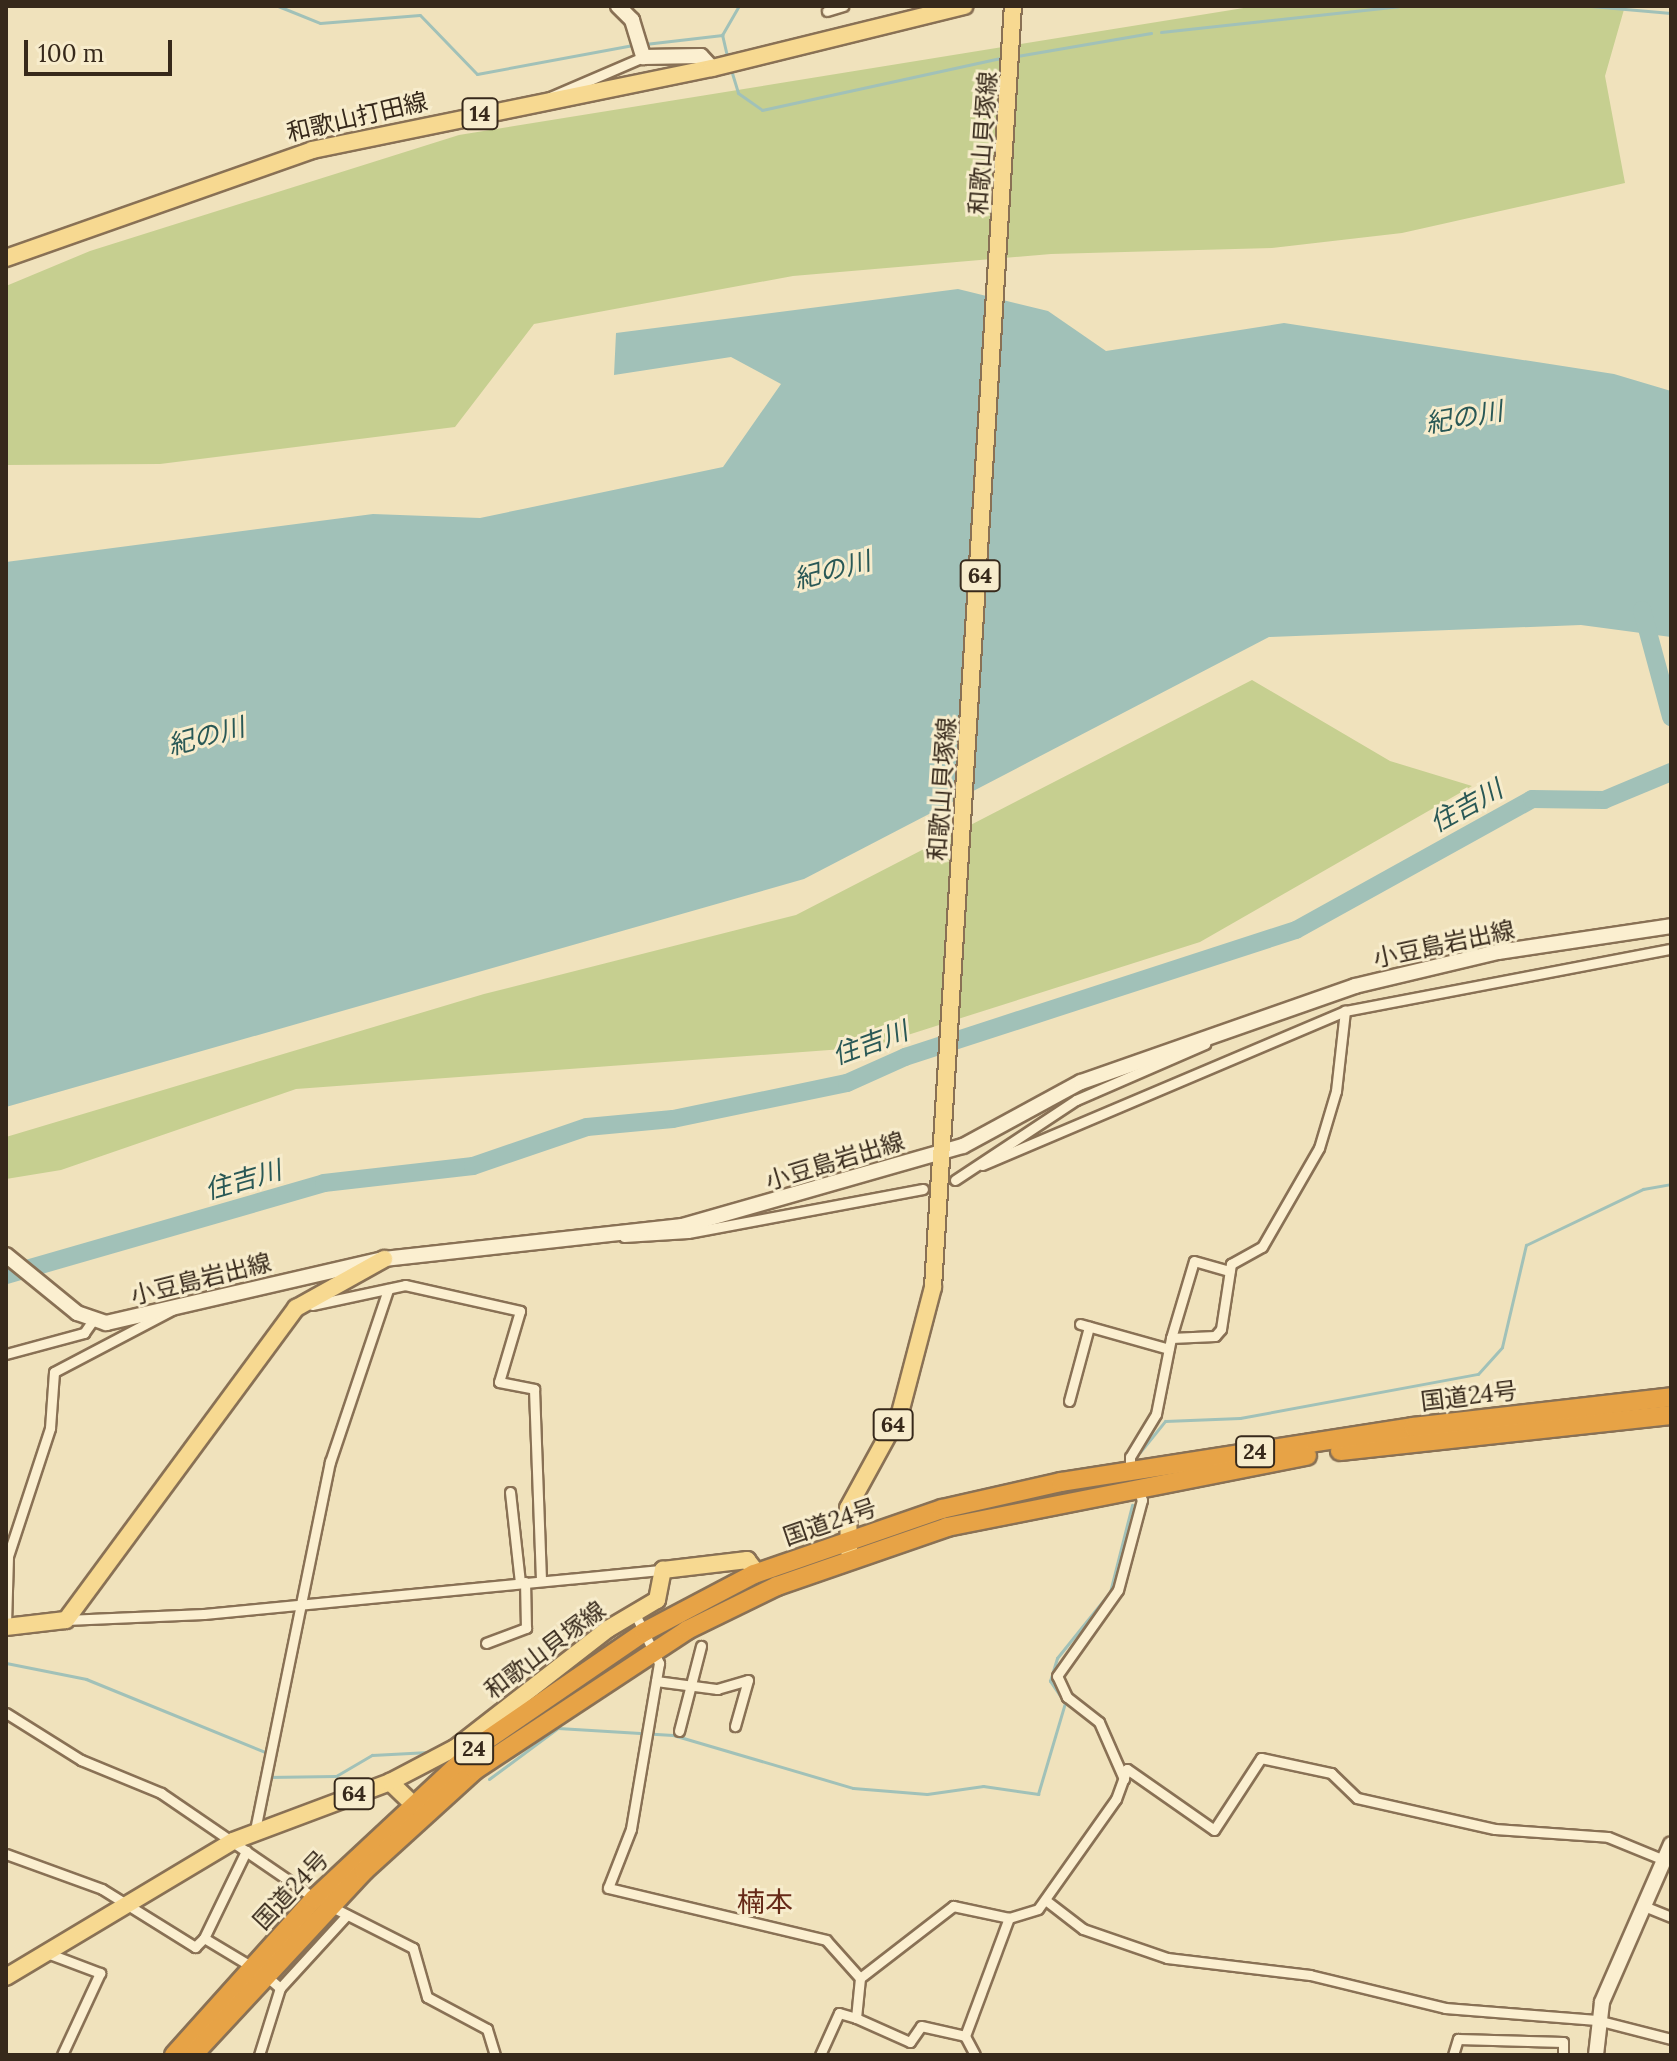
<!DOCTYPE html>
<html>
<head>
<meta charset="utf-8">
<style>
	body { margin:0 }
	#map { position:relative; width:1677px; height:2061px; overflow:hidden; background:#f0e2bc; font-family:Lora,"Noto Sans JP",serif }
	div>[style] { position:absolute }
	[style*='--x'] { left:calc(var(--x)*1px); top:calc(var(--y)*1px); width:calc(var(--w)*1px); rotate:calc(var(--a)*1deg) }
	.green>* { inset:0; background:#c6cf90 }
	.water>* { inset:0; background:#a1c1b8 }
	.stream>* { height:3px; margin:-1.5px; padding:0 1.5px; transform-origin:1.5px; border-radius:1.5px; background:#a1c1b8 }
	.river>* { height:18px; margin:-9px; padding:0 9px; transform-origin:9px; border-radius:9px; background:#a1c1b8 }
	.roads { filter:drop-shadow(2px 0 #897155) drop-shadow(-2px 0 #897155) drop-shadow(0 2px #897155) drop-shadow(0 -2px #897155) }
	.street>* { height:9px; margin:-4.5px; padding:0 4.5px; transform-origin:4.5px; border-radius:4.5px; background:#fbefd0 }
	.secondary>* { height:14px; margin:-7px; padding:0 7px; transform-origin:7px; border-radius:7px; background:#fbefd0 }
	.primary>* { height:16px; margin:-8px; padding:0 8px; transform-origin:8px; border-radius:8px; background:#f7d991 }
	.highway>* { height:18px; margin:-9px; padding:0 9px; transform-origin:9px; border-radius:9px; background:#e7a346 }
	span { translate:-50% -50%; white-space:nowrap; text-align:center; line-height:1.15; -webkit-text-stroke:6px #f7eccc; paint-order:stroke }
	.shield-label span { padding:2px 6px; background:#f7eccc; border:2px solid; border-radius:6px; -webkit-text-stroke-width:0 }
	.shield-label { font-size:22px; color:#37291b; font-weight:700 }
	.street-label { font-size:24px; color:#37291b }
	.water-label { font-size:26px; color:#295856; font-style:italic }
	.quarter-label { font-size:28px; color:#662917 }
	.frame { position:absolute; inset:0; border:8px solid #37291b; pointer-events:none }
	.scale { position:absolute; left:24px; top:40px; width:148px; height:36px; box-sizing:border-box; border:4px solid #37291b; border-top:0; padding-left:10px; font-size:24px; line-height:28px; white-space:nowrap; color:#37291b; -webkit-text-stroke:6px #f7eccc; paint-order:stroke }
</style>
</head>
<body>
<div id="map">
	<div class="green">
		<i style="clip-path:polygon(1256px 6px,1625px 6px,1605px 76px,1625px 183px,1402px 233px,1272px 248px,1051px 254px,793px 276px,534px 324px,455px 427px,160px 464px,6px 465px,6px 286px,90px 251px,459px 135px)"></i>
		<i style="clip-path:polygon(1252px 680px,1390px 761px,1472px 786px,1200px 942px,870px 1047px,296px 1089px,61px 1170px,6px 1179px,6px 1137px,484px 994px,796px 915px)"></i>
	</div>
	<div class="water">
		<i style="clip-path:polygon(958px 289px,1048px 311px,1106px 351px,1284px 323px,1614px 374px,1671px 391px,1671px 637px,1581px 625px,1269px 637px,804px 879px,6px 1107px,6px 562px,373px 514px,480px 518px,723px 467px,781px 384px,731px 357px,614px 375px,616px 333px)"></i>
	</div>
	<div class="stream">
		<i style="--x:210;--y:6;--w:43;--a:0"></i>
		<i style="--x:278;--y:6;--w:45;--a:22"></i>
		<i style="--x:320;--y:23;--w:100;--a:-4.6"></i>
		<i style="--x:420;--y:15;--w:82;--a:46"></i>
		<i style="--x:477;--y:74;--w:160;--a:-10.5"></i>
		<i style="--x:1591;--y:6;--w:80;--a:5"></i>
		<i style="--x:1161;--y:32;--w:239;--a:-6.2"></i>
		<i style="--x:645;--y:44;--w:78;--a:-6.7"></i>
		<i style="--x:727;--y:56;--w:22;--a:-103"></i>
		<i style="--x:722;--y:35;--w:34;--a:-60"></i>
		<i style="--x:1017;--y:56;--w:136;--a:-9.7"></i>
		<i style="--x:732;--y:73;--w:21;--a:73"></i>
		<i style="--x:738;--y:93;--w:29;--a:35"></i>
		<i style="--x:762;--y:110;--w:250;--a:-12.3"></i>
		<i style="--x:1140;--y:1452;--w:40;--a:-51"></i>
		<i style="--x:1165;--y:1421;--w:75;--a:-2.3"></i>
		<i style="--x:1240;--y:1418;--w:242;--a:-10.5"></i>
		<i style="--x:1478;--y:1374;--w:36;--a:-48"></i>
		<i style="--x:1502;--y:1347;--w:105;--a:-76.8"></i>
		<i style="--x:1526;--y:1245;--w:130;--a:-25.6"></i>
		<i style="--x:1643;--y:1189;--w:28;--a:-10"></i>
		<i style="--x:6;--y:1663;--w:82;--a:11.3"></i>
		<i style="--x:86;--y:1679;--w:199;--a:22.2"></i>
		<i style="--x:267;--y:1777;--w:69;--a:-0.8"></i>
		<i style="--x:336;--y:1776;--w:42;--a:-30.3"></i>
		<i style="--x:372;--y:1755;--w:57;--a:-3"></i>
		<i style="--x:489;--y:1779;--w:86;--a:-36.5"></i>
		<i style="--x:558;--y:1728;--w:115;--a:3.5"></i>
		<i style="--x:673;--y:1735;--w:188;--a:16.4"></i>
		<i style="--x:853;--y:1788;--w:74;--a:4.6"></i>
		<i style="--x:927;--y:1794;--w:57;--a:-8.1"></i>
		<i style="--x:983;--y:1786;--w:56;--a:8.3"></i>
		<i style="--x:1038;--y:1794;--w:95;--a:-73.5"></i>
		<i style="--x:1065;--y:1703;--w:27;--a:-124"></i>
		<i style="--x:1050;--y:1681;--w:24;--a:-73"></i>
		<i style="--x:1057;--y:1658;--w:85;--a:-51.2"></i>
		<i style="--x:1110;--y:1592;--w:90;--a:-75.8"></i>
	</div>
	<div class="river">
		<i style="--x:1642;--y:610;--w:111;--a:74.8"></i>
		<i style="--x:6;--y:1275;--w:331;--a:-16.1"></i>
		<i style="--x:324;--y:1183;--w:150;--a:-6.5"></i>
		<i style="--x:473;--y:1166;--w:120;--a:-18.9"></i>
		<i style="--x:587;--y:1127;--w:86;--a:-5.3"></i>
		<i style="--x:673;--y:1119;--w:178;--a:-11.7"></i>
		<i style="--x:847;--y:1083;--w:64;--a:-24.1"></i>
		<i style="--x:905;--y:1057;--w:411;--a:-18"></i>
		<i style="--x:1296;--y:930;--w:270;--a:-29"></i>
		<i style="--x:1532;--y:799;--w:72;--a:0.8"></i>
		<i style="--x:1604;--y:800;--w:73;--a:-22.7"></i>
	</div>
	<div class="roads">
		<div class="street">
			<i style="--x:827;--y:11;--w:17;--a:-17"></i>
			<i style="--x:541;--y:101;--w:111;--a:-23.3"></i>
			<i style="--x:982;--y:1165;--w:394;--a:-23"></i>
			<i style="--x:1345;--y:1011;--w:332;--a:-10.8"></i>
			<i style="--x:955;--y:1180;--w:145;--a:-33.5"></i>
			<i style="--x:1076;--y:1100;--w:141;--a:-23.5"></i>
			<i style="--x:624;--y:1237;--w:64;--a:-3.6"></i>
			<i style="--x:688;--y:1233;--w:239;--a:-10.6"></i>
			<i style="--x:312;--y:1305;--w:95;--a:-12.1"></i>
			<i style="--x:405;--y:1285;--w:118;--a:12.7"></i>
			<i style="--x:520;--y:1311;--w:74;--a:106.5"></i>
			<i style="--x:499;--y:1382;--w:36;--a:11"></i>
			<i style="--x:534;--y:1389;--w:192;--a:87.9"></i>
			<i style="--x:1080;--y:1324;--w:92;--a:15.7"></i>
			<i style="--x:1171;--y:1338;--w:80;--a:-73.4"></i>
			<i style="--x:1194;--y:1261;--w:37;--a:16"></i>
			<i style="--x:6;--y:1354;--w:81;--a:-15.1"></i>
			<i style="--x:84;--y:1333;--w:16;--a:-55"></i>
			<i style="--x:1069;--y:1401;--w:77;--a:-74.9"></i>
			<i style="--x:1130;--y:1473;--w:16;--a:-90"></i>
			<i style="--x:1130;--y:1457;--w:50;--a:-58.8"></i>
			<i style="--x:1156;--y:1414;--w:77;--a:-78.8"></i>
			<i style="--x:1171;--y:1338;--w:44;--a:-2.6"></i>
			<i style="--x:1215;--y:1336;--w:9;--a:-49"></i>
			<i style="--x:1221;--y:1329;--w:66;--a:-81.3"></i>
			<i style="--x:1231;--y:1264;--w:35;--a:-29"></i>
			<i style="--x:1262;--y:1247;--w:114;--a:-60.1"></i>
			<i style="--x:1319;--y:1148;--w:59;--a:-73.4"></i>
			<i style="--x:1336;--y:1091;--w:81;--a:-83.6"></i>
			<i style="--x:510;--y:1492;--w:91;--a:83.7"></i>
			<i style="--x:635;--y:1614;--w:55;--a:63.9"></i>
			<i style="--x:659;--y:1663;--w:168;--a:99.6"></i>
			<i style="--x:631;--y:1829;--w:63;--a:111.3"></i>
			<i style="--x:608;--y:1888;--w:224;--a:13.4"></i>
			<i style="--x:826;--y:1940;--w:51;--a:48.2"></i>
			<i style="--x:860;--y:1978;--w:40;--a:95.7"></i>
			<i style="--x:856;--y:2018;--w:59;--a:24"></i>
			<i style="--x:910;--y:2042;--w:19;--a:-55"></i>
			<i style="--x:921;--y:2026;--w:45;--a:12.8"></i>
			<i style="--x:965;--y:2036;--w:21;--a:62"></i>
			<i style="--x:66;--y:1620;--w:138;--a:-2.5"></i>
			<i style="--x:204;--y:1614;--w:461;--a:-5.5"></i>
			<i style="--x:6;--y:1624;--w:68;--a:-88.3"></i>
			<i style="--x:8;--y:1556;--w:135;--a:-71.8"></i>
			<i style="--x:50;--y:1428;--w:56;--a:-85.9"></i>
			<i style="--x:54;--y:1372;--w:136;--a:-27.7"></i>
			<i style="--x:486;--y:1643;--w:43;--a:-20.6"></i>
			<i style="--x:526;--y:1628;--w:46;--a:-91.2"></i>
			<i style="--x:656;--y:1681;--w:62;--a:7.5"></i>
			<i style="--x:717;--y:1689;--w:32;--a:-16"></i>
			<i style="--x:748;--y:1680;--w:48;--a:105.8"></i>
			<i style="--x:6;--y:1713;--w:89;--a:32.1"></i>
			<i style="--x:81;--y:1760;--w:87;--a:22.4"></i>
			<i style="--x:161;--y:1793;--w:189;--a:34.4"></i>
			<i style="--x:679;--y:1731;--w:88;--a:-75.5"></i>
			<i style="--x:1124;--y:1779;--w:62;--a:-113.7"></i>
			<i style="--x:1099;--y:1722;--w:41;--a:-142"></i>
			<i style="--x:1067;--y:1697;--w:23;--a:-115"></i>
			<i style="--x:1057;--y:1676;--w:105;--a:-54.7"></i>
			<i style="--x:1118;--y:1590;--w:93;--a:-75.1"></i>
			<i style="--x:1142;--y:1500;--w:11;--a:-112"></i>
			<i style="--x:255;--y:1830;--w:376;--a:-78.5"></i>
			<i style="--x:330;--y:1462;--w:182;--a:-71.4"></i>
			<i style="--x:6;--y:1854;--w:102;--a:20"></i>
			<i style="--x:102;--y:1889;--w:110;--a:31.9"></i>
			<i style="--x:195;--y:1947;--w:13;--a:-45"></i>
			<i style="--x:204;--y:1938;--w:58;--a:31"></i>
			<i style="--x:1048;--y:1902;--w:44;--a:37.6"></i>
			<i style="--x:1083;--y:1929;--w:89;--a:19"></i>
			<i style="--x:1167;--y:1958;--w:144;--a:6.8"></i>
			<i style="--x:1310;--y:1975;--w:139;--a:13.7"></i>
			<i style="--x:1445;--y:2008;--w:152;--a:4.5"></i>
			<i style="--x:1597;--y:2020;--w:76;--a:14.4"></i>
			<i style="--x:330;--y:1906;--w:93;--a:26.8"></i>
			<i style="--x:413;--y:1948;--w:51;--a:74.1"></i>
			<i style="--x:427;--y:1997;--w:68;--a:28.1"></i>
			<i style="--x:487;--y:2029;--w:27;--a:73"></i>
			<i style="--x:1644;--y:1906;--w:29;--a:22"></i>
			<i style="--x:204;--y:1938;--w:97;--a:-64.2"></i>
			<i style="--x:47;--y:1953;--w:57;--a:20.7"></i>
			<i style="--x:100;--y:1973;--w:90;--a:114.9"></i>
			<i style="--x:860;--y:1978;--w:118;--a:-37.7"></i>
			<i style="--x:953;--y:1906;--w:57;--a:12.1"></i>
			<i style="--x:1009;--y:1918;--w:30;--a:-17"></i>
			<i style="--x:1038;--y:1909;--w:135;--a:-54.7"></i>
			<i style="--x:1116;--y:1799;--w:32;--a:-70"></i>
			<i style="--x:1127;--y:1769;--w:106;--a:35"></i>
			<i style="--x:1214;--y:1830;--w:86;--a:-56.9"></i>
			<i style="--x:1261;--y:1758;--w:72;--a:12.1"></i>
			<i style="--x:1331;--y:1773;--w:36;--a:44"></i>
			<i style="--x:1357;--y:1798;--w:141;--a:12.7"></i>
			<i style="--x:1495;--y:1829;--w:113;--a:4"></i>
			<i style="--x:1608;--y:1837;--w:61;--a:22.3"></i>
			<i style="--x:280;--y:1988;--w:99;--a:-47.5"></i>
			<i style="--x:965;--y:2036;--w:126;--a:-69.6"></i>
			<i style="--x:259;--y:2055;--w:70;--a:-72.6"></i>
			<i style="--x:280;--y:1988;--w:18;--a:-139"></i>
			<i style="--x:820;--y:2055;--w:46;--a:-65.7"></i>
			<i style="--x:839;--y:2013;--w:18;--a:16"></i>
			<i style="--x:1453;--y:2055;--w:17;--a:-73"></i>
			<i style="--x:1458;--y:2039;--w:105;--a:1.6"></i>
			<i style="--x:1563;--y:2042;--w:13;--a:90"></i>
		</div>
		<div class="secondary">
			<i style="--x:618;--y:6;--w:20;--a:45"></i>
			<i style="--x:632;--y:20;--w:39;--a:73"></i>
			<i style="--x:643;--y:57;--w:58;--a:-1"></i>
			<i style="--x:701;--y:56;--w:16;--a:47"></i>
			<i style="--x:6;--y:1255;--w:92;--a:39.2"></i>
			<i style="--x:77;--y:1313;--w:31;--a:19"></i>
			<i style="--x:106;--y:1323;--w:285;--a:-13"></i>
			<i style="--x:384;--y:1259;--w:300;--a:-6.3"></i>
			<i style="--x:682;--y:1226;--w:292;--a:-15.9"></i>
			<i style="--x:963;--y:1146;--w:134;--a:-28.5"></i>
			<i style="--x:1081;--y:1082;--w:290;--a:-19.3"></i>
			<i style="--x:1355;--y:986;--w:147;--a:-13.4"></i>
			<i style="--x:1498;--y:952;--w:175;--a:-8.5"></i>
			<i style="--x:1596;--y:2055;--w:53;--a:-83.5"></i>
			<i style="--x:1602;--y:2002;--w:172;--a:-66.4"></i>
		</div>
		<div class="primary">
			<i style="--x:6;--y:258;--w:324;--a:-19.4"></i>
			<i style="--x:312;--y:150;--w:408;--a:-11.6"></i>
			<i style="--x:712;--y:68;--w:260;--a:-13.8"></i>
			<i style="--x:849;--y:1551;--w:43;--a:-91.3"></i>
			<i style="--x:848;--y:1508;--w:108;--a:-61.3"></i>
			<i style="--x:900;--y:1413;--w:130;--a:-75.3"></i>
			<i style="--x:933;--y:1287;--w:1283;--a:-86.43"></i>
			<i style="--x:6;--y:1627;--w:60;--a:-6.7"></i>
			<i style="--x:66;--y:1620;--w:388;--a:-53.6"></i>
			<i style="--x:296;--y:1308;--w:101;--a:-29.1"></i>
			<i style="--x:390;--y:1782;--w:46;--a:44.1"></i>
			<i style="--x:6;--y:1977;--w:265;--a:-30.9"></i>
			<i style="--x:233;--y:1841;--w:168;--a:-20.6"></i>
			<i style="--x:390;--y:1782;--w:73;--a:-27.6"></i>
			<i style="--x:455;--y:1748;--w:194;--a:-37.9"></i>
			<i style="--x:608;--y:1629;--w:57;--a:-30.6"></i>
			<i style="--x:657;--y:1600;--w:31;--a:-79"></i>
			<i style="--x:663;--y:1570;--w:85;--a:-6.8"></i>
			<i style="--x:747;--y:1560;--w:16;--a:52"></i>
		</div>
		<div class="highway">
			<i style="--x:1340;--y:1451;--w:333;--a:-6.2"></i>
			<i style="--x:174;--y:2055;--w:210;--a:-48.1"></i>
			<i style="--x:314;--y:1899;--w:224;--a:-43"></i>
			<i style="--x:478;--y:1746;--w:201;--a:-34.5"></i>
			<i style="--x:644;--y:1632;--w:124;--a:-27.8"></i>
			<i style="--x:754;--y:1574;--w:199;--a:-19.1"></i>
			<i style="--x:942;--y:1509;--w:122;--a:-12.8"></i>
			<i style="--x:1061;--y:1482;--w:356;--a:-8.9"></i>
			<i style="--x:1413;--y:1427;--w:260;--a:-6.6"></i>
			<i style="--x:193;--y:2055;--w:251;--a:-47.1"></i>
			<i style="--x:364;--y:1871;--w:150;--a:-42.3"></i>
			<i style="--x:475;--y:1770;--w:254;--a:-33.4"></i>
			<i style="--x:687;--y:1630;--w:100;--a:-26.1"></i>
			<i style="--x:777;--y:1586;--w:180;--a:-19.1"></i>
			<i style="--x:947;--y:1527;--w:367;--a:-11.2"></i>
		</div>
	</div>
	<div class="shield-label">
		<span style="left:480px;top:114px">14</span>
		<span style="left:980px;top:576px">64</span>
		<span style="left:893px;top:1425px">64</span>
		<span style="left:1255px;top:1452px">24</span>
		<span style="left:474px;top:1749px">24</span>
		<span style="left:354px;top:1794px">64</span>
	</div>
	<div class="street-label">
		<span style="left:357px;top:117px;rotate:-13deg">和歌山打田線</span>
		<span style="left:983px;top:143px;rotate:-86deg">和歌山貝塚線</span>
		<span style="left:942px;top:789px;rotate:-86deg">和歌山貝塚線</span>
		<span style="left:1444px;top:944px;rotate:-12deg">小豆島岩出線</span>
		<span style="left:835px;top:1161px;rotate:-17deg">小豆島岩出線</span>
		<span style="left:201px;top:1279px;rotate:-14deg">小豆島岩出線</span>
		<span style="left:1469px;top:1396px;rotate:-7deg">国道24号</span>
		<span style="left:830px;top:1522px;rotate:-19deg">国道24号</span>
		<span style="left:545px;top:1650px;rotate:-37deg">和歌山貝塚線</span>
		<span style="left:291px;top:1890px;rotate:-47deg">国道24号</span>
	</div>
	<div class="water-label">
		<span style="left:1464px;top:417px;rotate:-10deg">紀の川</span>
		<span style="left:832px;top:570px;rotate:-15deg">紀の川</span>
		<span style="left:206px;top:736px;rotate:-15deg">紀の川</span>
		<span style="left:1466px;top:806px;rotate:-29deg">住吉川</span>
		<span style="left:870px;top:1043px;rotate:-20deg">住吉川</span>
		<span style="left:243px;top:1180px;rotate:-16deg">住吉川</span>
	</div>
	<div class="quarter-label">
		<span style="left:765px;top:1902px">楠本</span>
	</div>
	<div class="frame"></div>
	<div class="scale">100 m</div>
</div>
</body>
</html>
